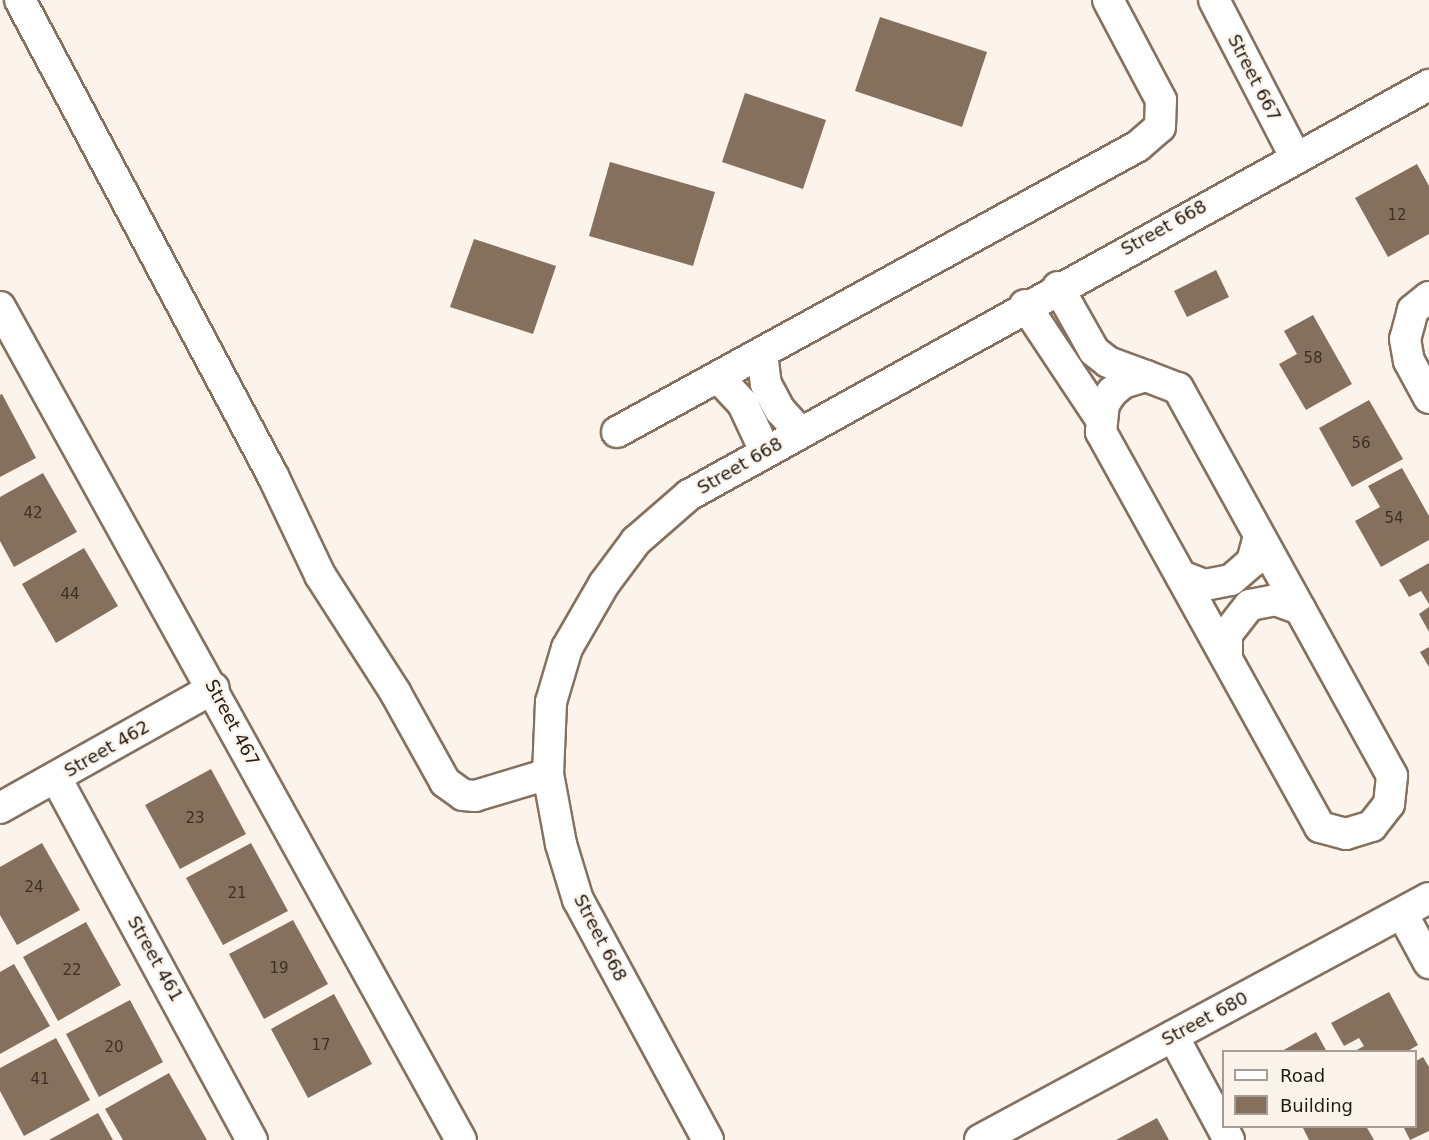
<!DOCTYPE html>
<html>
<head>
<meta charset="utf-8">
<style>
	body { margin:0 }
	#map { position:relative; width:1429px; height:1140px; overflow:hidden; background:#fcf3eb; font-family:"DejaVu Sans",sans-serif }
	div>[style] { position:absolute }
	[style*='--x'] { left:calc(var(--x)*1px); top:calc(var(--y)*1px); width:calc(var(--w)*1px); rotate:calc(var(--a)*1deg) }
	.building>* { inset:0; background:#85705e }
	.roads { filter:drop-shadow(2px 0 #85715e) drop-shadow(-2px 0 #85715e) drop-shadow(0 2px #85715e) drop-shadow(0 -2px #85715e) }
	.minor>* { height:30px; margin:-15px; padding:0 15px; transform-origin:15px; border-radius:15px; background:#fff }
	span { translate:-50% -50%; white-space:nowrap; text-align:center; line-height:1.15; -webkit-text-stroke:4.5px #fcf3eb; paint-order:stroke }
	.number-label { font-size:15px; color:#3c3026 }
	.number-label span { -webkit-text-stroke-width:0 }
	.street-label { font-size:18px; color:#231b13 }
	.legend { position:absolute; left:1222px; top:1050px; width:195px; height:78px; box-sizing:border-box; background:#fcf3eb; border:2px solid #a59d95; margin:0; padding:8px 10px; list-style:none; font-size:18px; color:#231b13 }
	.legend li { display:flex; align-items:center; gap:12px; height:30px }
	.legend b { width:30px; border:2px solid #a59d95 }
</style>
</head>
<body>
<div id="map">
	<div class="building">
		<i style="clip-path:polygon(880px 17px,987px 52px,962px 127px,855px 91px)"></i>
		<i style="clip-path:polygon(745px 93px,826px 120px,803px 189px,722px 162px)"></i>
		<i style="clip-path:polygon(610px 162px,715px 192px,693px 266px,589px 236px)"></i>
		<i style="clip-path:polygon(1417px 164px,1429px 186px,1429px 234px,1388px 257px,1355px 198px)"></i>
		<i style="clip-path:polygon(474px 239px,556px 266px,533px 334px,450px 307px)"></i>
		<i style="clip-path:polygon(1216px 270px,1229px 297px,1187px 317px,1174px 291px)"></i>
		<i style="clip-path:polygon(1313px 315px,1352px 384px,1306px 410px,1279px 364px,1297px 354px,1284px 331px)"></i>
		<i style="clip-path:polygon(2px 394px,36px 458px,0 477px,0 395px)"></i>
		<i style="clip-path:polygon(1369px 400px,1403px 459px,1352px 487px,1319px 428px)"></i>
		<i style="clip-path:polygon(1402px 468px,1429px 516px,1429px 540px,1381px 567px,1355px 521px,1380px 507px,1368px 486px)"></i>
		<i style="clip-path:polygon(43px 473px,77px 532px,14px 567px,0 541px,0 497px)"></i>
		<i style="clip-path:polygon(84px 548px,118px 606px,56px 643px,22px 584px)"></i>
		<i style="clip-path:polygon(1429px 563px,1429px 604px,1421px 591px,1409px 597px,1399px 580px)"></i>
		<i style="clip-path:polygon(1429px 607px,1429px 632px,1419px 614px)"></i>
		<i style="clip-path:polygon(1429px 647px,1429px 667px,1420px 652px)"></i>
		<i style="clip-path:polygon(211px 769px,246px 834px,180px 869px,145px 805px)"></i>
		<i style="clip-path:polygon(42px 843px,80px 910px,17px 945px,0 915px,0 867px)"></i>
		<i style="clip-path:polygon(251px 843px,288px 911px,223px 945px,186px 878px)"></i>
		<i style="clip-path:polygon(293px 920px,328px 984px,264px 1019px,229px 954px)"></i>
		<i style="clip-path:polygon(86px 922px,121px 985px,58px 1021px,23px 957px)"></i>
		<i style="clip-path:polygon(14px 964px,50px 1026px,0 1054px,0 972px)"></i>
		<i style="clip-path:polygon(1389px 992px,1418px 1045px,1406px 1052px,1353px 1052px,1364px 1046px,1359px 1038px,1344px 1046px,1331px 1023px)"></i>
		<i style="clip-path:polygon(334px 994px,372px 1064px,308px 1098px,271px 1029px)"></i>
		<i style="clip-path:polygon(130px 1000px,163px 1062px,99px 1097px,66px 1034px)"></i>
		<i style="clip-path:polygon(1316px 1032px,1327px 1052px,1280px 1052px)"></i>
		<i style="clip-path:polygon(56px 1038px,90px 1100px,24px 1136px,0 1091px,0 1068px)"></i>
		<i style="clip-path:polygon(1423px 1057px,1429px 1067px,1429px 1131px,1410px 1140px,1403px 1126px,1416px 1126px,1416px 1061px)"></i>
		<i style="clip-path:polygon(169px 1073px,207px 1140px,123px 1140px,105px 1109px)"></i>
		<i style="clip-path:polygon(98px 1113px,113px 1140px,49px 1140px)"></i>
		<i style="clip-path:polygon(1157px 1118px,1169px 1140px,1116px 1140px)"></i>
		<i style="clip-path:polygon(1302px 1126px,1366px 1126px,1374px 1140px,1309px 1140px)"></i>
	</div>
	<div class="roads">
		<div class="minor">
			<i style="--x:20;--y:0;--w:539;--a:62.01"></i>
			<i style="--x:273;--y:476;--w:110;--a:64.6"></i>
			<i style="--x:320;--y:575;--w:139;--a:57.3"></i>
			<i style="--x:395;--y:692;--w:103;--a:60.9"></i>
			<i style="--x:445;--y:782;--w:22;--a:36"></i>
			<i style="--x:463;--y:795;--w:12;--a:5"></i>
			<i style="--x:475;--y:796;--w:76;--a:-16.8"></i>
			<i style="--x:1214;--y:0;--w:176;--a:62.6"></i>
			<i style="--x:1058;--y:287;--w:73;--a:60.6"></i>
			<i style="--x:1094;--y:351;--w:18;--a:38"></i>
			<i style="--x:1108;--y:362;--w:40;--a:20.2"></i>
			<i style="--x:1429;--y:297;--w:21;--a:141"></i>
			<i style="--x:1413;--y:310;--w:30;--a:105"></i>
			<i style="--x:1405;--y:339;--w:22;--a:80"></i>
			<i style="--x:1409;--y:361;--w:42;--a:61.6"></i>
			<i style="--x:1025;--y:305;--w:136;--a:56.4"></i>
			<i style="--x:0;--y:307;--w:952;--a:61.04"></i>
			<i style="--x:762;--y:353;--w:31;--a:83"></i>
			<i style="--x:766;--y:384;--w:30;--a:62"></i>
			<i style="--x:780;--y:410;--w:30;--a:48"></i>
			<i style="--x:1146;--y:376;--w:34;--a:21"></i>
			<i style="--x:1178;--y:388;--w:443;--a:61.1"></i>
			<i style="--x:1392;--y:776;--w:28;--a:96"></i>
			<i style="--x:1389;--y:804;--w:28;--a:128"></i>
			<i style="--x:1372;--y:826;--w:27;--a:163"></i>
			<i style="--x:1346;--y:834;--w:27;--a:-165"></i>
			<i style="--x:1320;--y:827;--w:452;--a:-119"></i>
			<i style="--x:1101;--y:432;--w:28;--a:-84"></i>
			<i style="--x:1104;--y:404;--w:14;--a:-56"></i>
			<i style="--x:1112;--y:392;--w:14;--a:-39"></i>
			<i style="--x:1123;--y:383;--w:24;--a:-17"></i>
			<i style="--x:718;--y:377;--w:37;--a:47"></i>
			<i style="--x:743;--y:404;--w:52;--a:64.9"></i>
			<i style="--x:617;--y:432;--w:594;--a:-28.76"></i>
			<i style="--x:1138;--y:146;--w:29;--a:-41"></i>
			<i style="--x:1160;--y:127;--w:27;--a:-88"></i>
			<i style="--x:1161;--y:100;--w:113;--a:-117.9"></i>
			<i style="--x:1181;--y:576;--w:26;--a:21"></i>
			<i style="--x:1205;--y:585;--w:26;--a:-11"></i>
			<i style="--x:1231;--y:580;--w:28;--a:-41"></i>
			<i style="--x:1252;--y:562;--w:27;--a:-75"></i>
			<i style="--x:1227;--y:658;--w:24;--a:-90"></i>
			<i style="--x:1227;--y:634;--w:37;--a:-52"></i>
			<i style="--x:1250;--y:605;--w:25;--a:-11"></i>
			<i style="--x:1275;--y:600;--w:27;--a:20"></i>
			<i style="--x:56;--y:778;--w:412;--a:61.6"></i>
			<i style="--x:0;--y:808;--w:245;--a:-29.3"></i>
			<i style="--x:1402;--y:913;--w:57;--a:61.6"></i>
			<i style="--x:1173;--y:1036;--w:118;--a:61.7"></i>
			<i style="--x:708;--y:1140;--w:273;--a:-118.4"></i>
			<i style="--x:578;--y:900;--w:59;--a:-106.9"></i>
			<i style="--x:561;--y:844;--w:71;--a:-100.5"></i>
			<i style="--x:548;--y:774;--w:72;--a:-87.6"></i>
			<i style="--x:551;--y:702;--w:56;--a:-73.5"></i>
			<i style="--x:567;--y:648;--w:74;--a:-60"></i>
			<i style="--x:604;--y:584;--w:54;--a:-53.3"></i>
			<i style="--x:636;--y:541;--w:70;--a:-41"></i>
			<i style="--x:689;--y:495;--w:846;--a:-28.99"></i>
			<i style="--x:980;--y:1140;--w:510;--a:-28.32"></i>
		</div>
	</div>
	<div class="number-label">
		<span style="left:1397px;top:216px">12</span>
		<span style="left:1313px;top:359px">58</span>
		<span style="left:1361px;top:444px">56</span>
		<span style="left:33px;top:514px">42</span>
		<span style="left:1394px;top:519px">54</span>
		<span style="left:70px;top:595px">44</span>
		<span style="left:195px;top:819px">23</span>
		<span style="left:34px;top:888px">24</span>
		<span style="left:237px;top:894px">21</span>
		<span style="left:279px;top:969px">19</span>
		<span style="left:72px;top:971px">22</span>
		<span style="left:321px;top:1046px">17</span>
		<span style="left:114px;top:1048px">20</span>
		<span style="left:40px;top:1080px">41</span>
	</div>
	<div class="street-label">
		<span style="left:1254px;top:78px;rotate:63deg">Street 667</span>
		<span style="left:1164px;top:228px;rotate:-29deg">Street 668</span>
		<span style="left:740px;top:466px;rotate:-30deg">Street 668</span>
		<span style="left:232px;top:723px;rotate:62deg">Street 467</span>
		<span style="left:107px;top:749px;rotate:-30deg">Street 462</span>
		<span style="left:600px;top:938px;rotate:63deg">Street 668</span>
		<span style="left:155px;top:959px;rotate:61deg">Street 461</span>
		<span style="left:1205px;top:1019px;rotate:-28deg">Street 680</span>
	</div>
	<ul class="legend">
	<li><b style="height:8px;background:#fff"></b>Road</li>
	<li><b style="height:16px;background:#85705e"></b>Building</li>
	</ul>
</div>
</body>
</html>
